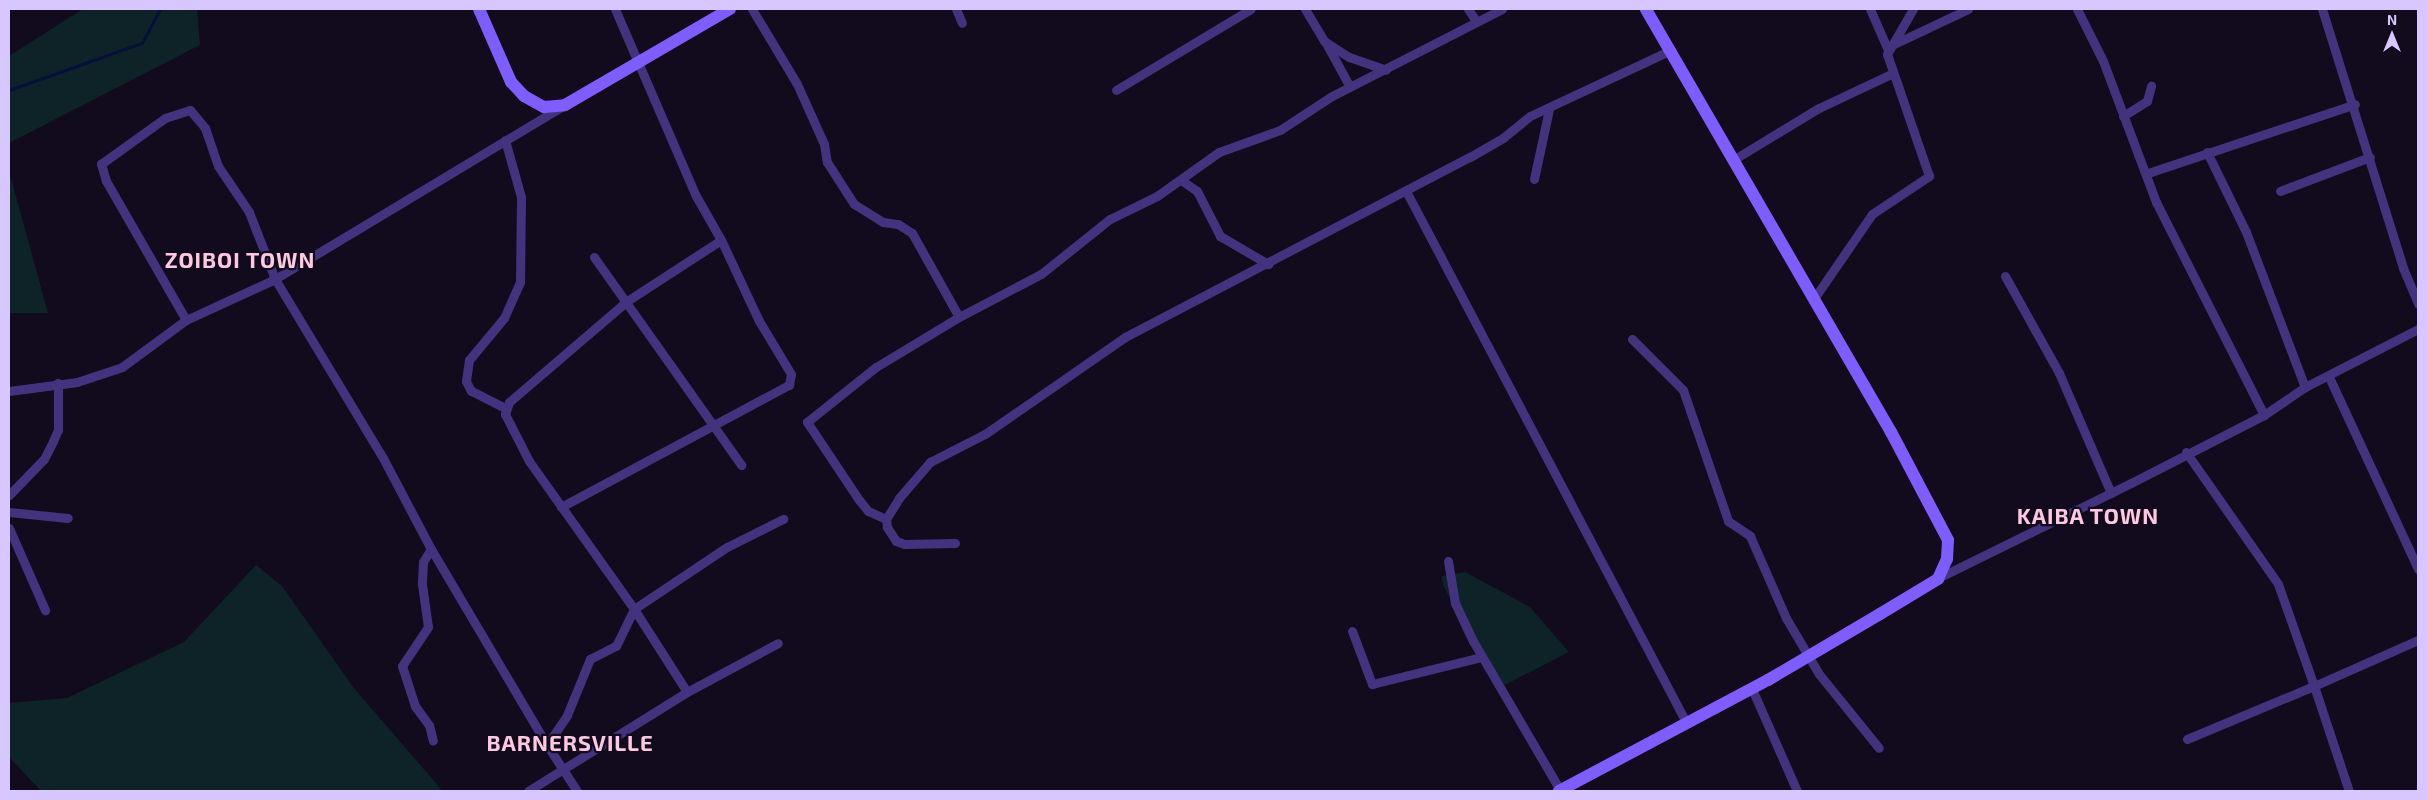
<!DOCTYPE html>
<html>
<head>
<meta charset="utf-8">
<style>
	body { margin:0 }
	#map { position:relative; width:2427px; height:800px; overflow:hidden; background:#110b1d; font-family:"Exo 2",sans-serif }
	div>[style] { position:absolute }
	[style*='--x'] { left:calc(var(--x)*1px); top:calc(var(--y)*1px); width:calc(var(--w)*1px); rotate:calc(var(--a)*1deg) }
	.green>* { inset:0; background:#0d2327 }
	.stream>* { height:2.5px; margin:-1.25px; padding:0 1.25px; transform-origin:1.25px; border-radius:1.25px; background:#07103a }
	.minor>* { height:9px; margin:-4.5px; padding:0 4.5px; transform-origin:4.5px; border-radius:4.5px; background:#43337e }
	.secondary>* { height:12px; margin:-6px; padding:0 6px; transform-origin:6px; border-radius:6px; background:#7e5dff }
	span { translate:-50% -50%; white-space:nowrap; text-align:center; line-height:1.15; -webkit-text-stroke:4.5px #110b1d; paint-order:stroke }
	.district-label { font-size:22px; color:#ffc8e1; font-weight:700; letter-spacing:1px }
	.frame { position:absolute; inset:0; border:10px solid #d7c6ff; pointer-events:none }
	.north { position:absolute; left:2367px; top:10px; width:50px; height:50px; -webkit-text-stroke:4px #110b1d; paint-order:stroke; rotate:0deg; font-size:14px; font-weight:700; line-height:20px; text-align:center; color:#d7c6ff }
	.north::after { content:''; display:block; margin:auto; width:18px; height:22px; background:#d7c6ff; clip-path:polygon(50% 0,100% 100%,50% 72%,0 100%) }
</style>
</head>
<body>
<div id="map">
	<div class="green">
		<i style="clip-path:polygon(83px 9px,197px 9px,200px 45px,9px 143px,9px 56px)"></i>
		<i style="clip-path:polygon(9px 171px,48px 313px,9px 313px)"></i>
		<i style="clip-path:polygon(256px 565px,282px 586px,353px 687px,441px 789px,439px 791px,41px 791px,9px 757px,9px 703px,67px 698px,184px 642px)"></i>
		<i style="clip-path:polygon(1465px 572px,1530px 607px,1569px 652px,1497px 689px,1443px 585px,1442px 576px)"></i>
	</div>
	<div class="stream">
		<i style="--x:9;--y:90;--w:141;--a:-19.5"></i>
		<i style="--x:142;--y:43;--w:38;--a:-62"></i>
	</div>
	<div class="minor">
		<i style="--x:615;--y:9;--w:204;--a:66.6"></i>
		<i style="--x:696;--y:196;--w:51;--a:60.4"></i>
		<i style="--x:721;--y:240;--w:112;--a:147"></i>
		<i style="--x:627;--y:301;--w:155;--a:139.4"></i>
		<i style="--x:509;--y:402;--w:13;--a:108"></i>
		<i style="--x:505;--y:414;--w:53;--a:62.9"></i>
		<i style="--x:529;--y:461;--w:181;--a:54.6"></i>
		<i style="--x:634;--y:609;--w:98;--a:57.4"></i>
		<i style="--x:752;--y:9;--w:87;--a:59"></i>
		<i style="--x:797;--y:84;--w:66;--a:65.8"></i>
		<i style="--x:824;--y:144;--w:18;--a:81"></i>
		<i style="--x:827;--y:162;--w:50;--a:57.3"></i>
		<i style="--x:854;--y:204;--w:34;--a:32"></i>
		<i style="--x:883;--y:222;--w:15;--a:8"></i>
		<i style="--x:898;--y:224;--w:17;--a:33"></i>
		<i style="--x:912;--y:233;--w:96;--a:60.8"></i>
		<i style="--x:956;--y:9;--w:15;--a:67"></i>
		<i style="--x:1305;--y:9;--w:37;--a:59"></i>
		<i style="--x:1324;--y:41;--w:30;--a:33"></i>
		<i style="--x:1349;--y:57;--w:39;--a:19"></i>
		<i style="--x:1468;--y:9;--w:14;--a:56"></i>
		<i style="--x:1870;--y:9;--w:45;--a:66.3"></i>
		<i style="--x:2077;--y:9;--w:58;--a:63.4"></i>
		<i style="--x:2103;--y:61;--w:151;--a:69.4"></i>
		<i style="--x:2156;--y:202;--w:239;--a:63.1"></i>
		<i style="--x:2322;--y:9;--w:271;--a:72.6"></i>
		<i style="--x:2403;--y:268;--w:39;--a:67"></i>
		<i style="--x:1326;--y:43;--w:50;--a:61.4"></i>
		<i style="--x:1894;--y:44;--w:82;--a:-25.3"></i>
		<i style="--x:1116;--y:90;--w:157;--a:-31"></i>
		<i style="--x:2123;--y:116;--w:28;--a:-32"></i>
		<i style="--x:2147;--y:101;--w:16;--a:-75"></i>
		<i style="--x:2207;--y:152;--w:89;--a:64"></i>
		<i style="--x:2246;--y:232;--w:166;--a:69.2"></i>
		<i style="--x:1733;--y:160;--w:100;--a:-31.2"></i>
		<i style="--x:1819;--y:108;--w:82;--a:-25.3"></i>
		<i style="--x:2148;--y:173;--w:218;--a:-18.4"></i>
		<i style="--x:1534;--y:179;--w:72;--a:-77.9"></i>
		<i style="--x:1181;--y:180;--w:19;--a:35"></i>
		<i style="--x:1197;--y:191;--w:51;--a:62.9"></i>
		<i style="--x:1220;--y:236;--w:56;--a:30.3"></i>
		<i style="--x:1406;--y:191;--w:600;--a:62.2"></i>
		<i style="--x:2280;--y:191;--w:96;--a:-20.7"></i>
		<i style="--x:594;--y:257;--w:255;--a:54.7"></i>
		<i style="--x:2005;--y:276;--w:111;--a:60.9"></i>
		<i style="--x:2059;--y:373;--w:131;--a:66.6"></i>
		<i style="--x:1813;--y:300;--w:104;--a:-55.5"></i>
		<i style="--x:1872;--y:214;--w:69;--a:-33.7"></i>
		<i style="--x:1929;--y:176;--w:129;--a:-109"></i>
		<i style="--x:1887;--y:54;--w:52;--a:-60"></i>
		<i style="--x:186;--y:320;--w:160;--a:-119.9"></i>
		<i style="--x:106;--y:181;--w:18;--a:-106"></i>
		<i style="--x:101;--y:164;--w:79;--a:-35.7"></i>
		<i style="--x:165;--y:118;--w:26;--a:-18"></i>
		<i style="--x:190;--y:110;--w:23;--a:50"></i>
		<i style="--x:205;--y:128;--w:40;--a:71.1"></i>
		<i style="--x:218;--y:166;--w:55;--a:56"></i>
		<i style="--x:249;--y:212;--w:72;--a:68.8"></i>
		<i style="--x:275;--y:279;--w:209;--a:58.9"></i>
		<i style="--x:383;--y:458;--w:103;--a:62.2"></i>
		<i style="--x:431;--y:549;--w:228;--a:59.4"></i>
		<i style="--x:1632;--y:339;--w:72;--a:45"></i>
		<i style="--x:1683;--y:390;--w:139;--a:71"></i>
		<i style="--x:1728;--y:521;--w:27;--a:34"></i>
		<i style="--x:1750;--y:536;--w:90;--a:66.3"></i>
		<i style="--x:1786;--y:618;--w:65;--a:59.5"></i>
		<i style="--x:1819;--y:674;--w:95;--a:51"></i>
		<i style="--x:2329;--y:377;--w:212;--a:65.1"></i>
		<i style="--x:9;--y:391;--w:69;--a:-7.5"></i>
		<i style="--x:77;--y:382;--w:47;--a:-18.4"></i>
		<i style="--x:122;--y:367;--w:79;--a:-36.3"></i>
		<i style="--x:186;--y:320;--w:98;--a:-24.7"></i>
		<i style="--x:275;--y:279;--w:336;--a:-31"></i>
		<i style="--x:505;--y:408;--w:38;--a:-153"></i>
		<i style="--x:471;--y:391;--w:11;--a:-117"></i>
		<i style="--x:466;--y:381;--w:21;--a:-82"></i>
		<i style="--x:469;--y:360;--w:55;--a:-50.2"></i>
		<i style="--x:504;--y:318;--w:39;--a:-66"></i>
		<i style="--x:520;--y:282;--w:85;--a:-89.3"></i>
		<i style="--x:521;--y:197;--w:59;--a:-105.7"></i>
		<i style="--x:2186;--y:452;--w:161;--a:55.1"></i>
		<i style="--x:2278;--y:584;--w:108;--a:70.6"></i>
		<i style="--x:2314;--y:686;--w:114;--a:-23.9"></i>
		<i style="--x:9;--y:495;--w:50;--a:-45.8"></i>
		<i style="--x:44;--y:459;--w:20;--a:-63"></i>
		<i style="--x:53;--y:441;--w:12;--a:-66"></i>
		<i style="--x:58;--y:430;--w:47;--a:-90"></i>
		<i style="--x:561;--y:507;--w:259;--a:-28.2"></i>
		<i style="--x:789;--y:385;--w:11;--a:-80"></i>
		<i style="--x:791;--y:374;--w:62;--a:-121.1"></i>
		<i style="--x:759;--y:321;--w:89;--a:-115.1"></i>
		<i style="--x:9;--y:512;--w:59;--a:5.8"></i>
		<i style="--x:886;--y:519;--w:20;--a:-156"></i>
		<i style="--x:868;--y:511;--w:14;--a:-129"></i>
		<i style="--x:859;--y:500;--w:94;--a:-123.7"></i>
		<i style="--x:807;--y:422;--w:88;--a:-38.6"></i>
		<i style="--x:876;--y:367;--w:97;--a:-31.1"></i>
		<i style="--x:959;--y:317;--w:93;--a:-27.7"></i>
		<i style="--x:1041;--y:274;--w:88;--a:-38.6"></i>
		<i style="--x:1110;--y:219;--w:52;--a:-26.1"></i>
		<i style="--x:1157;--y:196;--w:76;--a:-35.4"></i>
		<i style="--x:1219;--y:152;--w:65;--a:-19.8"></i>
		<i style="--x:1280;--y:130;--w:62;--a:-33.2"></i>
		<i style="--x:1332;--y:96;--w:191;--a:-27.1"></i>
		<i style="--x:9;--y:528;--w:90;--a:66.3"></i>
		<i style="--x:955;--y:543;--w:51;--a:178.9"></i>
		<i style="--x:904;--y:544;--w:9;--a:-159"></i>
		<i style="--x:896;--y:541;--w:17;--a:-123"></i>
		<i style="--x:887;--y:527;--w:8;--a:-97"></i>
		<i style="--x:886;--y:519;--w:25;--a:-58"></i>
		<i style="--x:899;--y:498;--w:48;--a:-49.3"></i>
		<i style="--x:930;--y:462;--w:62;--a:-27"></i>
		<i style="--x:985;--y:434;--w:170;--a:-34.7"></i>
		<i style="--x:1125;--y:337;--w:389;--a:-27.6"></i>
		<i style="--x:1470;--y:157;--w:39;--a:-30"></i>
		<i style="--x:1504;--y:137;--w:33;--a:-39"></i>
		<i style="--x:1530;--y:116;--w:156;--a:-25.1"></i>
		<i style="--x:431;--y:549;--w:15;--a:122"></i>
		<i style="--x:423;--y:562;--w:22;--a:93"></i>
		<i style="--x:422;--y:584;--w:43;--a:82.1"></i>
		<i style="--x:428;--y:627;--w:47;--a:123.7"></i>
		<i style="--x:402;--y:666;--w:42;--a:72"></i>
		<i style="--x:415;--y:706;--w:24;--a:54"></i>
		<i style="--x:429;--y:725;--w:16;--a:76"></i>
		<i style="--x:1448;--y:561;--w:43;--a:80.5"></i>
		<i style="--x:1455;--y:603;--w:42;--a:64.7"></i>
		<i style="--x:1473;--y:641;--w:173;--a:59.7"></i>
		<i style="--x:1938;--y:578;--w:215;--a:-26.2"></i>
		<i style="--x:2131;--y:483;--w:149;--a:-27.1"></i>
		<i style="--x:2264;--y:415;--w:50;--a:-34.3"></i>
		<i style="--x:2305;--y:387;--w:127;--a:-27.2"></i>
		<i style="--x:1352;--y:631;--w:57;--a:69.3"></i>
		<i style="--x:1372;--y:684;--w:112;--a:-13.9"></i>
		<i style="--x:1752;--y:689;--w:111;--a:66.2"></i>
		<i style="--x:2187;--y:739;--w:138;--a:-22.7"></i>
		<i style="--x:2314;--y:686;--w:111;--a:71.6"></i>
		<i style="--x:528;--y:791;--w:187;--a:-31.9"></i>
		<i style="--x:687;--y:692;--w:103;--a:-28.3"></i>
		<i style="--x:577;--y:791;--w:55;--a:-123.1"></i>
		<i style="--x:547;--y:745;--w:36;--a:-56"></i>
		<i style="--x:567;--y:715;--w:61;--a:-67.7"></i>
		<i style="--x:590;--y:659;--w:29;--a:-27"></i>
		<i style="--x:616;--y:646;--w:41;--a:-64.1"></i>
		<i style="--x:634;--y:609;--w:112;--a:-33.7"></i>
		<i style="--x:727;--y:547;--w:63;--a:-26.6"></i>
	</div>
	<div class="secondary">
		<i style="--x:479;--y:9;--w:80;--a:66.3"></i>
		<i style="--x:511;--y:82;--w:19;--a:47"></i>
		<i style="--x:524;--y:96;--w:23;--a:29"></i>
		<i style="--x:544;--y:107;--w:21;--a:-5"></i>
		<i style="--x:565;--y:105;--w:191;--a:-30.2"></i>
		<i style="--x:1559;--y:791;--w:237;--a:-28"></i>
		<i style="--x:1768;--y:680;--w:130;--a:-30.5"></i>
		<i style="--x:1880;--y:614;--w:68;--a:-31.1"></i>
		<i style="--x:1938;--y:579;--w:22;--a:-66"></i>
		<i style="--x:1947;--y:559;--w:19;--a:-87"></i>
		<i style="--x:1948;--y:540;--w:122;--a:-117.8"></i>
		<i style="--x:1891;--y:432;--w:489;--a:-120.1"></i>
	</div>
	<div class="district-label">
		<span style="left:240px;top:260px">ZOIBOI TOWN</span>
		<span style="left:2088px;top:516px">KAIBA TOWN</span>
		<span style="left:570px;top:743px">BARNERSVILLE</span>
	</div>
	<div class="frame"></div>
	<div class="north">N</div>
</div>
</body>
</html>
